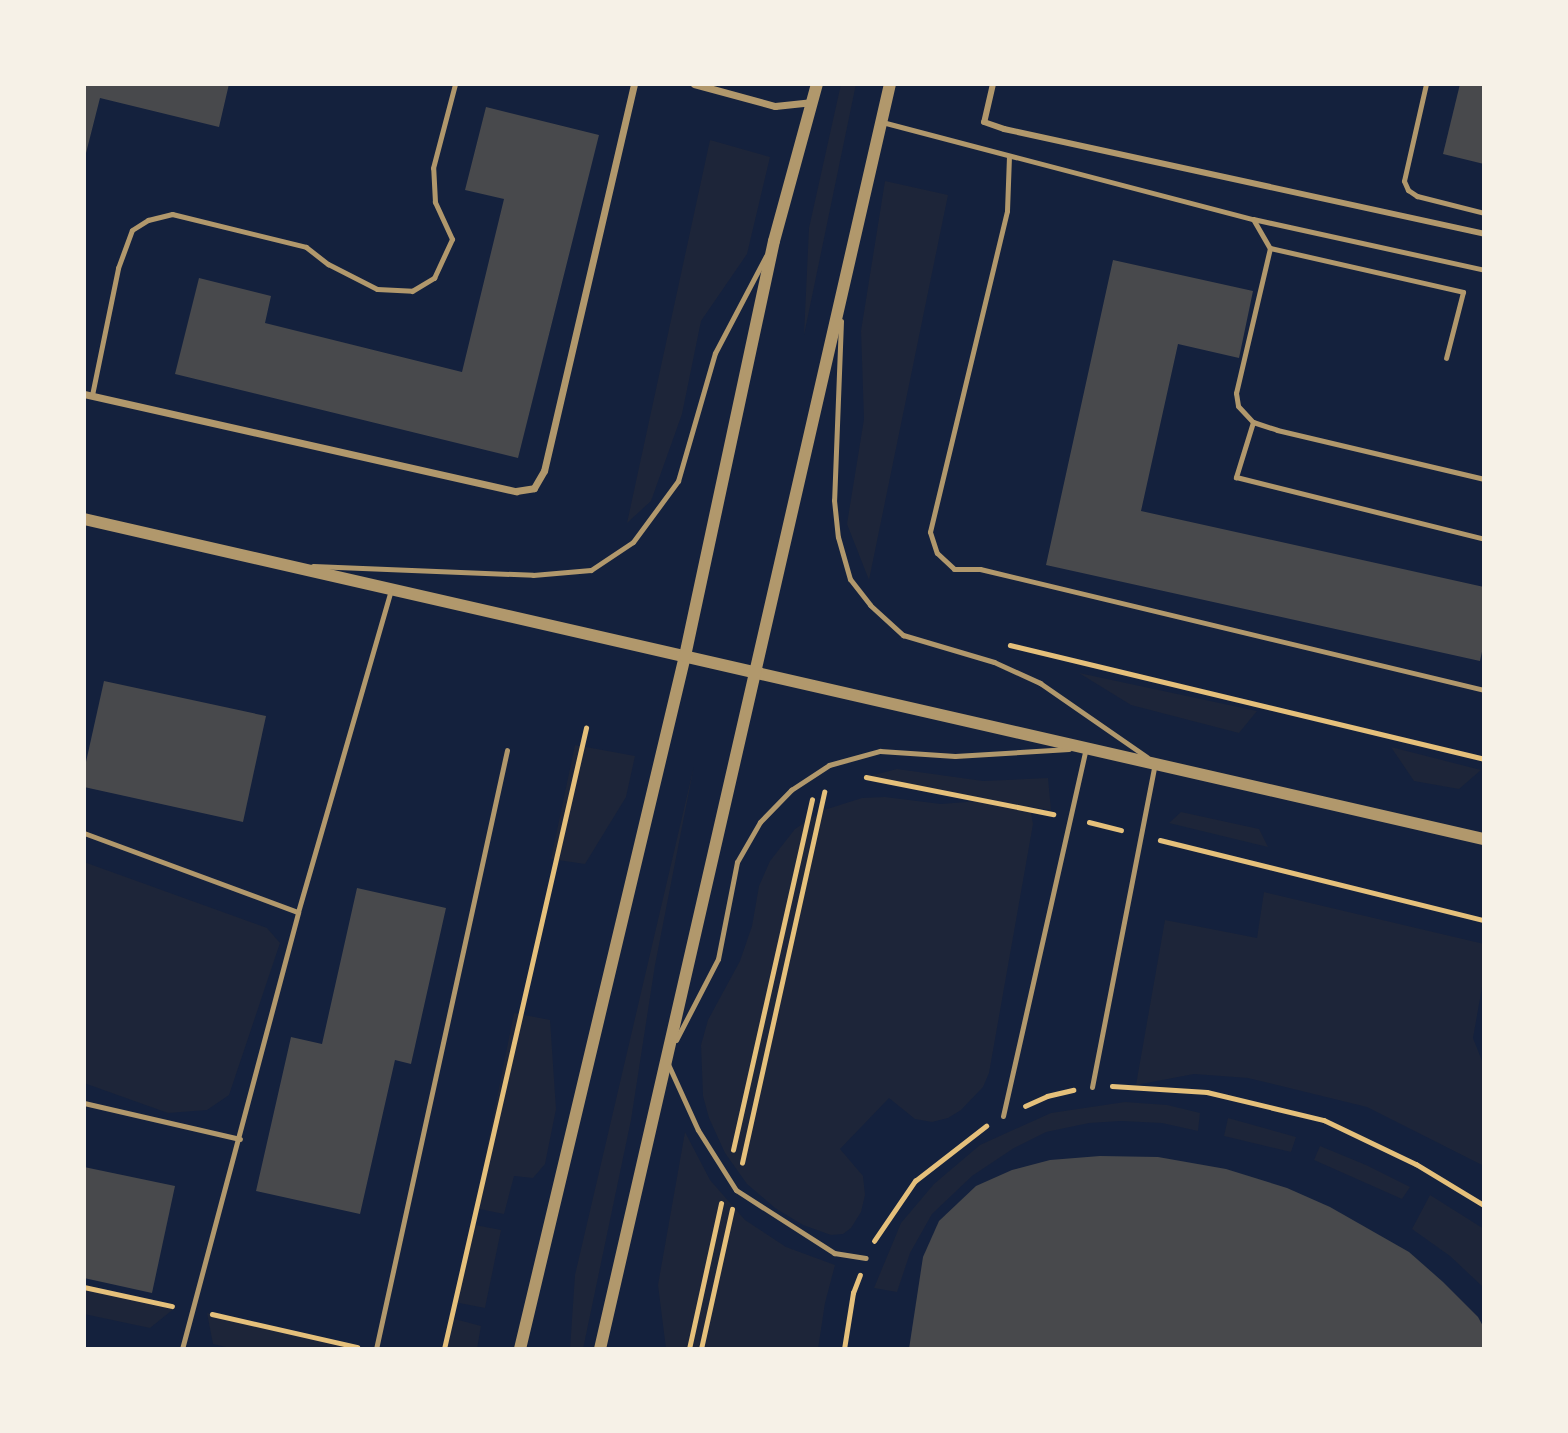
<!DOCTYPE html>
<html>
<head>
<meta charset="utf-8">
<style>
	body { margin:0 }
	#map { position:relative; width:1568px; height:1433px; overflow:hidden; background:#14213d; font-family:"Source Sans 3",sans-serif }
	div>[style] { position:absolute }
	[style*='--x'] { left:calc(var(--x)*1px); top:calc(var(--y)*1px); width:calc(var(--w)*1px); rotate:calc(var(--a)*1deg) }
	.green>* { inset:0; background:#1d2539 }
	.building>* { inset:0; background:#48494c }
	.path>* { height:4.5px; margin:-2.25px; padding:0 2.25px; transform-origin:2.25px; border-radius:2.25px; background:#e5c07b }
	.service>* { height:5px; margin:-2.5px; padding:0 2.5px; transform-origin:2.5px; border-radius:2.5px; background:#b1986c }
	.pedestrian>* { height:6px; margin:-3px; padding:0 3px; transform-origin:3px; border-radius:3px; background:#b1986c }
	.minor>* { height:7px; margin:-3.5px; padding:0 3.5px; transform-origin:3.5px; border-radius:3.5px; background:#b1986c }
	.tertiary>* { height:12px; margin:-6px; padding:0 6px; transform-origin:6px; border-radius:6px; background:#b1986c }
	span { translate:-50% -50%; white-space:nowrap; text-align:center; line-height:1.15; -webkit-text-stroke:7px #f6f1e7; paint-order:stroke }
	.frame { position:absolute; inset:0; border:86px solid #f6f1e7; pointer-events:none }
</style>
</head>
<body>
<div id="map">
	<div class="green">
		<i style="clip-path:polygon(841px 84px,856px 84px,804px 335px,809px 228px)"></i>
		<i style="clip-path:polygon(710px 140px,770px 157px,747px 254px,701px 321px,682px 414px,651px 501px,627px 523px)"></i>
		<i style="clip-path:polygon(885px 181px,948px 195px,869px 580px,847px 524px,864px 419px,861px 331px)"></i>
		<i style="clip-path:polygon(1079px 673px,1257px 711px,1239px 733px,1131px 705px)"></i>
		<i style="clip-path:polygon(575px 745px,635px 756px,626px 797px,585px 864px,551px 859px)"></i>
		<i style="clip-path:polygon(1391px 747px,1481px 770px,1459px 789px,1414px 781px)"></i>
		<i style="clip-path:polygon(694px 766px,655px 965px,631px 1120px,583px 1349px,570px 1349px,575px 1275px)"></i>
		<i style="clip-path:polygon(897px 769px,983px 781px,1048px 778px,1051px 810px,1030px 807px,1033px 824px,989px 1073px,983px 1087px,961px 1110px,948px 1118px,932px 1122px,915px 1119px,889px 1098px,840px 1149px,863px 1176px,865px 1195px,861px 1212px,851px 1228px,843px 1234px,831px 1235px,803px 1225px,775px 1208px,747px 1184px,725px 1153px,709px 1118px,703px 1096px,701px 1045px,708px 1020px,740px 961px,752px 926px,759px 886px,770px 861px,795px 829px,824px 810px,862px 798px,885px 797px,941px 804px,992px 800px,866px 777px)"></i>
		<i style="clip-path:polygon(1181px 812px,1259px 829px,1268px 847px,1169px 823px)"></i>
		<i style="clip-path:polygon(84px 862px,267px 928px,280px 943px,229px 1095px,207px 1110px,168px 1113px,84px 1083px)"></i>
		<i style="clip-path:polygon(1264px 892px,1484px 944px,1484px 976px,1473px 1038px,1484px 1066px,1484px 1166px,1367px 1107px,1248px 1078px,1194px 1074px,1136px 1085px,1165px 920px,1257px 938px)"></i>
		<i style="clip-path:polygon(514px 1013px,550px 1020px,556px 1109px,545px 1164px,533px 1178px,514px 1176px,504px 1214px,475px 1208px)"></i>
		<i style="clip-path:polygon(1125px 1102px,1167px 1105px,1200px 1113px,1198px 1131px,1162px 1123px,1121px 1121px,1089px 1123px,1046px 1132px,1014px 1148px,972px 1176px,932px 1214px,910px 1253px,897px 1292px,874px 1288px,901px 1223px,934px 1184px,980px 1145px,1051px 1113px)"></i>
		<i style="clip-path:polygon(1228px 1118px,1296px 1137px,1291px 1152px,1224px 1136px)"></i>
		<i style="clip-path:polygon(685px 1132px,710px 1180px,745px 1220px,786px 1247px,835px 1265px,825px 1303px,818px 1349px,666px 1349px,658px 1285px)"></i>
		<i style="clip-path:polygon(1320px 1146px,1366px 1165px,1410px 1187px,1402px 1199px,1314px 1160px)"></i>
		<i style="clip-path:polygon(1430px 1195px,1484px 1229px,1484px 1288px,1450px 1256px,1412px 1229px)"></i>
		<i style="clip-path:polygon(470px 1224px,501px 1230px,485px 1308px,454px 1302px)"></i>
		<i style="clip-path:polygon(84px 1287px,176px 1307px,150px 1328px,84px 1314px)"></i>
		<i style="clip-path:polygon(207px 1313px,364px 1349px,234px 1349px,213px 1344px)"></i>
		<i style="clip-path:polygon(451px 1318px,481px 1326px,477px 1349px,444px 1349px)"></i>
	</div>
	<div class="building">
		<i style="clip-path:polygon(84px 84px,229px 84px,219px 127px,100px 98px,85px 157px)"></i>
		<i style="clip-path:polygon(1460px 84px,1484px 84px,1484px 164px,1443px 154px)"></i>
		<i style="clip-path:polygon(486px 107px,599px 135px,518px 458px,175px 374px,199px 278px,271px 296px,265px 323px,462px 372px,504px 199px,465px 190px)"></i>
		<i style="clip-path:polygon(1113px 260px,1253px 291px,1239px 358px,1178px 344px,1141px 511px,1484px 587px,1484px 642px,1480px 661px,1046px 565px)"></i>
		<i style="clip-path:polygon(104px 681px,266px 716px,243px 822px,84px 787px,84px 771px)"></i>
		<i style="clip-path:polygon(357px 888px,446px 908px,411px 1064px,395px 1060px,360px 1214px,256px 1191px,291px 1037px,322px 1044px)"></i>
		<i style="clip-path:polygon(1100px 1156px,1158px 1157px,1226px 1169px,1287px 1188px,1330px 1207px,1409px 1252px,1443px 1282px,1478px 1317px,1484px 1328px,1484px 1349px,909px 1349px,923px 1257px,939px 1221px,976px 1186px,1012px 1170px,1050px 1160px)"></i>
		<i style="clip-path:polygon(84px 1167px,175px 1186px,152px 1293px,84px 1278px)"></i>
	</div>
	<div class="path">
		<i style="--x:1010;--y:645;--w:488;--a:13.5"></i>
		<i style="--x:866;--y:777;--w:191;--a:11.2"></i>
		<i style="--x:1089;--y:822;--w:33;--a:14"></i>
		<i style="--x:1160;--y:840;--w:334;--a:13.9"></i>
		<i style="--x:1112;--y:1086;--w:95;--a:3.6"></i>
		<i style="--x:1207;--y:1092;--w:120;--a:13.5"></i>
		<i style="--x:1324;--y:1120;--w:102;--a:25.6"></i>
		<i style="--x:1416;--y:1164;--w:79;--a:31.1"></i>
		<i style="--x:1025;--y:1106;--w:24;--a:-24"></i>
		<i style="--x:1047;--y:1096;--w:27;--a:-13"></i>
		<i style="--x:733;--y:1150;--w:359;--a:-77.3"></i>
		<i style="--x:742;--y:1163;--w:380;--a:-77.5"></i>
		<i style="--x:874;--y:1241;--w:73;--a:-55.7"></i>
		<i style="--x:915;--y:1181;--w:90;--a:-37.8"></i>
		<i style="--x:84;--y:1287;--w:90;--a:12.2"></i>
		<i style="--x:212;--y:1314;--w:149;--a:12.8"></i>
		<i style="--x:444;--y:1349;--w:637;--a:-77.12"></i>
		<i style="--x:689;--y:1349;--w:149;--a:-77.6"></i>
		<i style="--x:701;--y:1349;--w:143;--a:-77.5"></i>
		<i style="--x:844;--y:1349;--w:57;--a:-80.9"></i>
		<i style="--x:853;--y:1293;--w:19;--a:-69"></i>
	</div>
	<div class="service">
		<i style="--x:1426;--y:84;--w:99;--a:102.8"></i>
		<i style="--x:1404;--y:181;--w:10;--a:66"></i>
		<i style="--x:1408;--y:190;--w:11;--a:34"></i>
		<i style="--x:1417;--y:196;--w:69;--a:14.2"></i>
		<i style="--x:882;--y:122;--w:383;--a:14.7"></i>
		<i style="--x:1253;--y:219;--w:34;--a:60"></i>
		<i style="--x:1270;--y:248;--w:149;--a:103.2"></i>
		<i style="--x:1236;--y:393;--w:13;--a:81"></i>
		<i style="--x:1238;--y:406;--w:22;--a:47"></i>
		<i style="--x:1253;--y:422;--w:25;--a:18"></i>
		<i style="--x:1277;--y:430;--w:213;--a:13.3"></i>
		<i style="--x:1009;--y:156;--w:55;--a:92.1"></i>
		<i style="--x:1007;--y:211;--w:330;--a:103.5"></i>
		<i style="--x:930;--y:532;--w:22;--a:72"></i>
		<i style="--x:937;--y:553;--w:23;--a:43"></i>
		<i style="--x:954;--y:569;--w:26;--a:0"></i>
		<i style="--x:980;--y:569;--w:518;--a:13.5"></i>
		<i style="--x:1253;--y:219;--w:237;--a:12.4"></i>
		<i style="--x:1270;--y:248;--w:198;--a:12.8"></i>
		<i style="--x:1463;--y:292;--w:68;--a:104.4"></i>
		<i style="--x:841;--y:321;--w:179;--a:92.2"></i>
		<i style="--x:834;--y:500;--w:37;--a:84"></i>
		<i style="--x:838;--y:537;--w:44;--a:74.1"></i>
		<i style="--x:850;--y:579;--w:33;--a:52"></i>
		<i style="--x:870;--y:605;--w:45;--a:42.3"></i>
		<i style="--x:903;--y:635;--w:95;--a:16.5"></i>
		<i style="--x:994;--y:662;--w:51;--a:24.5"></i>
		<i style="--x:1040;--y:683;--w:130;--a:34.7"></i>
		<i style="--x:92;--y:395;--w:130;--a:-78.4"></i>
		<i style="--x:118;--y:268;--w:40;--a:-69.8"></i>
		<i style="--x:132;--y:230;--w:19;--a:-32"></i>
		<i style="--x:148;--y:220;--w:25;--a:-14"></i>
		<i style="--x:172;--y:214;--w:138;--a:13.8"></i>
		<i style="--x:306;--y:247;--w:28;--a:38"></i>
		<i style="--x:328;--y:264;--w:55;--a:27"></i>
		<i style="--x:377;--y:289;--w:35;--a:3"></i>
		<i style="--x:412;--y:291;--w:26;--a:-31"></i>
		<i style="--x:434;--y:278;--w:43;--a:-65.2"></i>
		<i style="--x:452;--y:239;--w:41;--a:-114.7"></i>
		<i style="--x:435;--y:202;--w:34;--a:-93"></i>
		<i style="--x:433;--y:168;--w:87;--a:-75.3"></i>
		<i style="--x:1253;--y:422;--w:58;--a:107.2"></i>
		<i style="--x:1236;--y:477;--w:256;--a:14"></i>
		<i style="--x:313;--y:566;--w:220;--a:2.3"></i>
		<i style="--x:533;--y:575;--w:58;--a:-4.9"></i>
		<i style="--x:591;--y:570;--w:50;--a:-33.7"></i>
		<i style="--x:633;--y:542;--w:76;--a:-53.6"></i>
		<i style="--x:678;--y:481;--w:133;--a:-73.9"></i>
		<i style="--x:715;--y:353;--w:110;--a:-62.3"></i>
		<i style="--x:84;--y:833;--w:228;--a:20.3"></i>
		<i style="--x:676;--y:1040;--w:91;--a:-62.6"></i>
		<i style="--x:718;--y:959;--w:99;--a:-78.9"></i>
		<i style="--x:737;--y:862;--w:46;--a:-60.1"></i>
		<i style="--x:760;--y:822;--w:45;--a:-45.9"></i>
		<i style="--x:791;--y:790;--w:45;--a:-33.3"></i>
		<i style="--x:829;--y:765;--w:53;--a:-15.4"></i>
		<i style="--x:880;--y:751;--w:75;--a:3.8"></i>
		<i style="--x:955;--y:756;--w:114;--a:-3.5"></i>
		<i style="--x:668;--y:1064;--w:72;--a:65.6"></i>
		<i style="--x:698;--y:1130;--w:71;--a:57.7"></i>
		<i style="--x:736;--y:1190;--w:117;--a:32.7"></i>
		<i style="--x:834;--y:1253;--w:32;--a:9"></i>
		<i style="--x:1092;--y:1087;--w:330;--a:-79"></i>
		<i style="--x:84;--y:1103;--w:160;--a:13"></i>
		<i style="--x:1003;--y:1116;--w:378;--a:-77.3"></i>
		<i style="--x:182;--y:1349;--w:452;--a:-75.1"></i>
		<i style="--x:298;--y:912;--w:336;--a:-73.9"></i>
		<i style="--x:376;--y:1349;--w:613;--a:-77.66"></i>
	</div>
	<div class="pedestrian">
		<i style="--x:993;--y:84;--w:39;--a:103"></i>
		<i style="--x:984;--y:122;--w:21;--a:19"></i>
		<i style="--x:1004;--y:129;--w:491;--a:12.3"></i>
	</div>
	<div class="minor">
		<i style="--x:694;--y:84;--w:84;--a:15.2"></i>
		<i style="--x:775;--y:106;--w:38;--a:-6"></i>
		<i style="--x:84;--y:394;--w:443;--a:12.7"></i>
		<i style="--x:516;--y:491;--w:18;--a:-9"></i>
		<i style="--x:534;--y:488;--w:20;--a:-60"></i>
		<i style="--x:544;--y:471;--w:397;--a:-76.9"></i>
	</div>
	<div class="tertiary">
		<i style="--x:84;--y:519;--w:1436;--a:12.88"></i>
		<i style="--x:520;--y:1349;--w:712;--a:-76.61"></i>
		<i style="--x:685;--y:656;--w:424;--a:-77.9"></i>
		<i style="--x:774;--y:241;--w:163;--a:-74.7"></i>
		<i style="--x:600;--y:1349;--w:1298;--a:-77.09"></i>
	</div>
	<div class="frame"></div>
</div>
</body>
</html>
